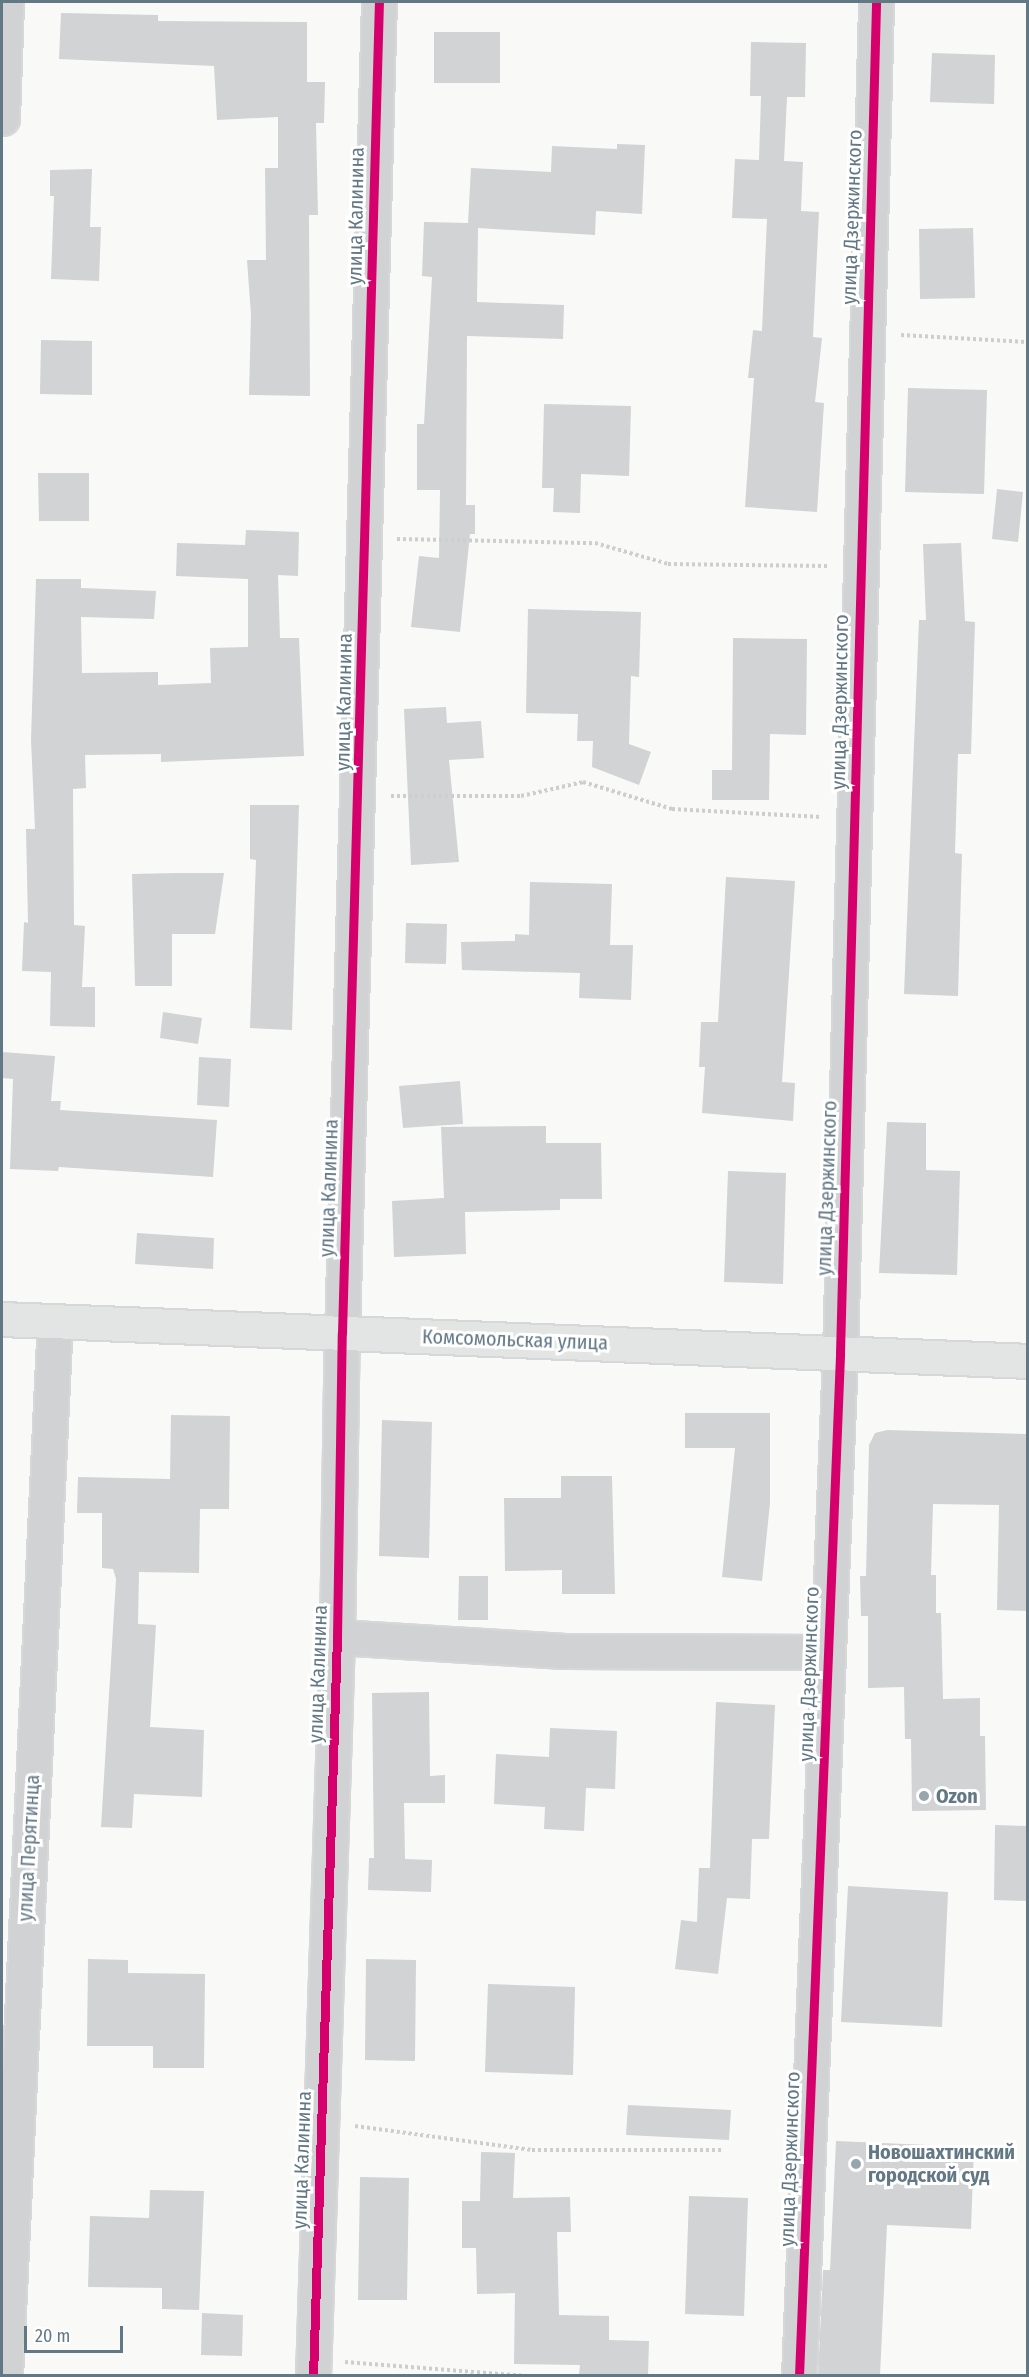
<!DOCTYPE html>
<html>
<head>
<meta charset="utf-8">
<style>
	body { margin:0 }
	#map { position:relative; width:1029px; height:2377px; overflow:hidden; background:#f9f9f8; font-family:"Fira Sans Condensed",sans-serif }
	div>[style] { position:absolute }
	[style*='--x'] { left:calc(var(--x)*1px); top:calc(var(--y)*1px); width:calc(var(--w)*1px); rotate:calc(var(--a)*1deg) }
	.building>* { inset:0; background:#d1d3d4 }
	.path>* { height:4px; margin-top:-2px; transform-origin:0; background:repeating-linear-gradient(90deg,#cececf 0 3px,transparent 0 6px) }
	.roads { filter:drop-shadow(2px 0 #d6d7d8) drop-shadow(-2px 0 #d6d7d8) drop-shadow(0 2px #d6d7d8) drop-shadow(0 -2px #d6d7d8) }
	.minor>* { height:33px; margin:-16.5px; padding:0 16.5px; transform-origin:16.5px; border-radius:16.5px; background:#d1d2d3 }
	.major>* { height:33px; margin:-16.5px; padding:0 16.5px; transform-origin:16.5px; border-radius:16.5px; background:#e3e4e4 }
	.cycleway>* { height:9px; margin:-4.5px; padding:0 4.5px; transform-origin:4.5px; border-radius:4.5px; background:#d6006c }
	.dots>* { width:16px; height:16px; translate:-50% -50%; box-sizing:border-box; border:3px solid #fff; border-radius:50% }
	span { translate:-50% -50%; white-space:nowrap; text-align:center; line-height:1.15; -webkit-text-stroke:6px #fff; paint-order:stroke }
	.street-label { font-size:20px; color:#627884 }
	.poi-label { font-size:20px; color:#627884; font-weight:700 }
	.left { translate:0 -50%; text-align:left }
	.frame { position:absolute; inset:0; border:3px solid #627884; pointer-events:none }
	.scale { position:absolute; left:24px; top:2326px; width:99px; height:27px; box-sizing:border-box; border:3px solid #627884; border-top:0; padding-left:8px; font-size:18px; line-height:21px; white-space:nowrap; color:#627884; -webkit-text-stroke:4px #fff; paint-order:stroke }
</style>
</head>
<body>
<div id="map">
	<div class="building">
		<i style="clip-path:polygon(61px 13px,158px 15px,158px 21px,307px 22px,307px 82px,325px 82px,324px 123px,316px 123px,318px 215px,309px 215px,310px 396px,249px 395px,251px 315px,247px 260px,266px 260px,265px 168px,278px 168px,278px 117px,217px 120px,214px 66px,59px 59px)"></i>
		<i style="clip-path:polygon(434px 32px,500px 32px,500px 83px,434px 83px)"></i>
		<i style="clip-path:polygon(751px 42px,806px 43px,805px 97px,787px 97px,784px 161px,803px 162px,801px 211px,819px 212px,813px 337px,822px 338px,815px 402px,824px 403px,817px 512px,745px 507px,754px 378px,748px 378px,753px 330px,762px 331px,767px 219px,732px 218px,735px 159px,759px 160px,761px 96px,750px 96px)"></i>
		<i style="clip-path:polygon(932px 53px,995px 55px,994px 104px,930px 102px)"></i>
		<i style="clip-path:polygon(617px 144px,645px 145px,642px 214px,596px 211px,595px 235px,478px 228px,477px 302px,564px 305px,563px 339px,467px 336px,466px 505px,475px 505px,475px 534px,470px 534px,460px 632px,411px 627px,419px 556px,439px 558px,440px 490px,417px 490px,417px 424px,424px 424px,432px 277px,422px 276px,424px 222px,468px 223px,471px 168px,551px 172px,552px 146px,617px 149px)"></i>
		<i style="clip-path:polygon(92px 169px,90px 227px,101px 227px,99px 281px,51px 279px,54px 196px,50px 196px,50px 170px)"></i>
		<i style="clip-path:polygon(973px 228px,975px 298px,920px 299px,919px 229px)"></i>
		<i style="clip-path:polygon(41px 340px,92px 341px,92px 395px,40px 394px)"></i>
		<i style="clip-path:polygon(908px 388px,987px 390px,984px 494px,905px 492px)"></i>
		<i style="clip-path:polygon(544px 404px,631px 406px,629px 476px,581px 474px,580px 513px,553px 512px,554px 488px,542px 488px)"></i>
		<i style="clip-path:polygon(38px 473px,89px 473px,89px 521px,39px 521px)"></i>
		<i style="clip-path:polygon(997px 489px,1023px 492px,1018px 542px,992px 539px)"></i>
		<i style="clip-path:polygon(246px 530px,299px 532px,298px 576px,278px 575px,280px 638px,299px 638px,304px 756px,161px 762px,161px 754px,85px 755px,86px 788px,73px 789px,74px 925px,85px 926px,82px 987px,95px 987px,95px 1027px,50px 1026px,51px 972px,22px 971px,24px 922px,28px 923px,26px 829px,35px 829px,31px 740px,36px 579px,81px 579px,81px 588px,156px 591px,154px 619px,81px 617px,82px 673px,158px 672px,158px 685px,211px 683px,210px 648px,248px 647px,248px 579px,176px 576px,177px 543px,245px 545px)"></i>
		<i style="clip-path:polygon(961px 543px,965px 621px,975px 622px,971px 754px,958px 754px,955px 853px,962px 854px,958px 996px,904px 994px,919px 620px,926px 620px,923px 544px)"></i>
		<i style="clip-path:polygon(528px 609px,641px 612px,639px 677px,631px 676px,629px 744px,651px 752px,639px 785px,592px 767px,593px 741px,577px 741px,578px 714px,526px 713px)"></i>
		<i style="clip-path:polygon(733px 638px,807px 639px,806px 735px,770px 734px,769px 800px,712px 800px,712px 770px,732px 770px)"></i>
		<i style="clip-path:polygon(446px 707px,447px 723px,481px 721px,484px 758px,449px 760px,459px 862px,411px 865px,404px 709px)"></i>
		<i style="clip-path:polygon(250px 805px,299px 805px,292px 1030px,250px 1028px,256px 860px,250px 859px)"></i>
		<i style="clip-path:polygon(177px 873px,224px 873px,215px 934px,172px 934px,172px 986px,135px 986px,132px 874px)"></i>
		<i style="clip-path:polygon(726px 877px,795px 881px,782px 1082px,795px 1083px,793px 1121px,702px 1113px,705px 1067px,699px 1067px,701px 1022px,718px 1022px)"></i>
		<i style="clip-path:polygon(530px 882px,612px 884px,610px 945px,633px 945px,631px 1000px,579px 998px,580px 973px,462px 970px,461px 942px,515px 941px,515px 934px,529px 935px)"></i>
		<i style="clip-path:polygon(406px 923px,447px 924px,446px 964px,405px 963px)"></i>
		<i style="clip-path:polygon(163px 1012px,202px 1018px,198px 1044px,160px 1038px)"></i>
		<i style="clip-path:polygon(2px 1052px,55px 1056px,51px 1101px,61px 1101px,60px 1110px,217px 1120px,213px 1177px,59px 1167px,58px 1171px,10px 1169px,13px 1079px,2px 1078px)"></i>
		<i style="clip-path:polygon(199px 1057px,231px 1059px,229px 1107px,197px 1105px)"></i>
		<i style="clip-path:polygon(460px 1081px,463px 1124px,403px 1128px,399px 1086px)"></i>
		<i style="clip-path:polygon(887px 1122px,926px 1123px,926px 1170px,960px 1171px,957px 1275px,879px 1273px)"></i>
		<i style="clip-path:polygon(546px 1126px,546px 1143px,601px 1143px,602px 1199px,560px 1199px,560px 1210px,465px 1212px,466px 1254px,394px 1257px,392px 1201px,444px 1198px,441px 1127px)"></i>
		<i style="clip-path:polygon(728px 1171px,786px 1173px,783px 1284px,724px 1282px)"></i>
		<i style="clip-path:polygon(137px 1233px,214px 1238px,213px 1269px,135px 1264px)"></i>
		<i style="clip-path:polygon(685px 1413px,770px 1413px,770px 1503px,762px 1581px,722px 1577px,735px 1448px,685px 1448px)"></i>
		<i style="clip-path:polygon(171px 1415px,230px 1416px,229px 1509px,200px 1509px,199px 1573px,139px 1572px,138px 1624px,156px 1625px,150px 1727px,204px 1730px,202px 1797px,134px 1794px,132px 1828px,101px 1827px,116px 1579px,113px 1569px,102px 1568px,102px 1513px,77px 1513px,78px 1477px,170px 1479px)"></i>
		<i style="clip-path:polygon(382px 1420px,432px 1422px,429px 1558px,379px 1556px)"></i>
		<i style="clip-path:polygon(887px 1430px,1027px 1434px,1028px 1611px,997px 1610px,999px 1505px,933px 1504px,931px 1575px,936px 1575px,936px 1613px,941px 1613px,943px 1699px,980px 1698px,980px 1736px,985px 1736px,986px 1810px,912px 1811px,911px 1739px,905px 1739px,904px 1687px,868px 1688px,868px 1616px,861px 1616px,860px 1576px,866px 1576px,869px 1445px,875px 1433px)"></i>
		<i style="clip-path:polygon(561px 1476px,612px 1476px,615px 1594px,562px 1594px,562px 1570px,505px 1571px,504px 1498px,561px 1498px)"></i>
		<i style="clip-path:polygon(459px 1576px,488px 1576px,488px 1620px,458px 1620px)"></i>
		<i style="clip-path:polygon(429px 1692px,430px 1776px,445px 1775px,445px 1803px,404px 1803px,405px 1859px,432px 1860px,431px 1892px,368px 1890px,369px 1858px,374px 1858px,372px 1693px)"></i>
		<i style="clip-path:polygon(716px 1702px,775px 1705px,769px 1839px,752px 1839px,750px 1899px,727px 1898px,718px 1974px,675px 1969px,681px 1920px,697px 1922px,699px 1868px,710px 1868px)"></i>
		<i style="clip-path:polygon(550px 1728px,617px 1731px,615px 1789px,586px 1788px,584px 1831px,544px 1829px,545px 1807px,494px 1804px,496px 1754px,549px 1757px)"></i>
		<i style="clip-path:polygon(995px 1825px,1028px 1826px,1028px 1901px,994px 1900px)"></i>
		<i style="clip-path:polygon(848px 1886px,948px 1892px,942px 2027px,841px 2022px)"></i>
		<i style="clip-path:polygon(88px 1959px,128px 1960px,128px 1973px,205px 1974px,204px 2068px,153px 2068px,153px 2046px,87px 2046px)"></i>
		<i style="clip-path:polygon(366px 1959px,416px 1960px,415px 2061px,365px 2060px)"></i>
		<i style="clip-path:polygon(488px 1984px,575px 1987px,573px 2075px,485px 2072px)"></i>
		<i style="clip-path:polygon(628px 2105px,731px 2110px,729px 2140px,626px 2135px)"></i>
		<i style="clip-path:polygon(836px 2141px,974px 2147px,971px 2229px,887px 2225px,880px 2376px,818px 2376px,823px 2270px,830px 2270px)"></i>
		<i style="clip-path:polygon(481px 2152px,515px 2153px,513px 2198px,570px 2197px,571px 2232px,557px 2232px,559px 2315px,609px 2316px,609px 2340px,649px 2341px,648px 2376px,579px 2375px,580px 2365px,514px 2364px,515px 2293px,477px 2294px,476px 2248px,462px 2248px,462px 2201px,480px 2201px)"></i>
		<i style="clip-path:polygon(360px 2177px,409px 2178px,407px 2300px,358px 2300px)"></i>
		<i style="clip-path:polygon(150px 2190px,204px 2191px,199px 2310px,162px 2309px,162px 2288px,88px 2287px,90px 2216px,149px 2218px)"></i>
		<i style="clip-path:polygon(689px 2196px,748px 2198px,744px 2316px,685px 2314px)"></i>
		<i style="clip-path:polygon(202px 2313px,243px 2315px,242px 2356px,201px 2355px)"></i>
	</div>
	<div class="path">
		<i style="--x:901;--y:335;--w:127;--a:3.2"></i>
		<i style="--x:397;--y:539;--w:198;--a:1.2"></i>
		<i style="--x:595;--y:543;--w:76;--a:16"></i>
		<i style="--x:668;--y:564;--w:160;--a:0.7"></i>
		<i style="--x:391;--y:796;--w:130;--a:0"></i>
		<i style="--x:521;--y:796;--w:64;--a:-12.7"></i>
		<i style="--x:583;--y:782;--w:93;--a:16.9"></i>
		<i style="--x:672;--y:809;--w:150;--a:3.1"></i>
		<i style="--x:355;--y:2126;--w:179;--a:7.7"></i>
		<i style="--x:532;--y:2150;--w:189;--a:0"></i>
		<i style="--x:345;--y:2362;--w:185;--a:4.4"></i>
	</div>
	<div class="roads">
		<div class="minor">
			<i style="--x:2;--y:118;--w:116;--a:-88"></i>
			<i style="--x:337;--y:1637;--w:228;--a:3.5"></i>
			<i style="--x:565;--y:1651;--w:263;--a:0.2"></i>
			<i style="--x:5;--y:2376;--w:1056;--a:-87.29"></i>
			<i style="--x:313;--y:2376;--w:739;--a:-88.14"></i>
			<i style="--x:337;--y:1637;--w:304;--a:-89.1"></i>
			<i style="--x:342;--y:1333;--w:1332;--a:-88.41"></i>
			<i style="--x:799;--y:2376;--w:1024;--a:-87.7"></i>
			<i style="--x:840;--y:1353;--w:1351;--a:-88.47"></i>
		</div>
		<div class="major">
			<i style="--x:2;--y:1319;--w:1027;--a:2.34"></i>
		</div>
	</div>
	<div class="cycleway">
		<i style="--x:313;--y:2376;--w:739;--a:-88.14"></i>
		<i style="--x:337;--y:1637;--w:304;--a:-89.1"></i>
		<i style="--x:342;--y:1333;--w:1332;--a:-88.41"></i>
		<i style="--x:799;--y:2376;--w:1024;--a:-87.7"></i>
		<i style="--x:840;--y:1353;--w:1351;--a:-88.47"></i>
	</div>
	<div class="dots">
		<i style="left:924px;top:1796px;background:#97a5ad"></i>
		<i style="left:856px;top:2164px;background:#97a5ad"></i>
	</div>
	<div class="street-label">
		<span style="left:356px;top:216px;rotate:-89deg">улица Калинина</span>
		<span style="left:852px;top:217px;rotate:-88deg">улица Дзержинского</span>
		<span style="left:344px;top:702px;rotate:-89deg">улица Калинина</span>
		<span style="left:840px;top:702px;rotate:-89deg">улица Дзержинского</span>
		<span style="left:329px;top:1188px;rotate:-88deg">улица Калинина</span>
		<span style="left:827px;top:1188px;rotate:-88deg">улица Дзержинского</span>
		<span style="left:515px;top:1340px;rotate:2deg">Комсомольская улица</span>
		<span style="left:318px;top:1674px;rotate:-88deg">улица Калинина</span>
		<span style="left:809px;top:1674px;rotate:-88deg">улица Дзержинского</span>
		<span style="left:29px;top:1848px;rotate:-87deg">улица Перятинца</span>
		<span style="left:790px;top:2159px;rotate:-88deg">улица Дзержинского</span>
		<span style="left:302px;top:2160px;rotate:-88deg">улица Калинина</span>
	</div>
	<div class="poi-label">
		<span class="left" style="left:936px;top:1796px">Ozon</span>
		<span class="left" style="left:868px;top:2164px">Новошахтинский<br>городской суд</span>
	</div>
	<div class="frame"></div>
	<div class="scale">20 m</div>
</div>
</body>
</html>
